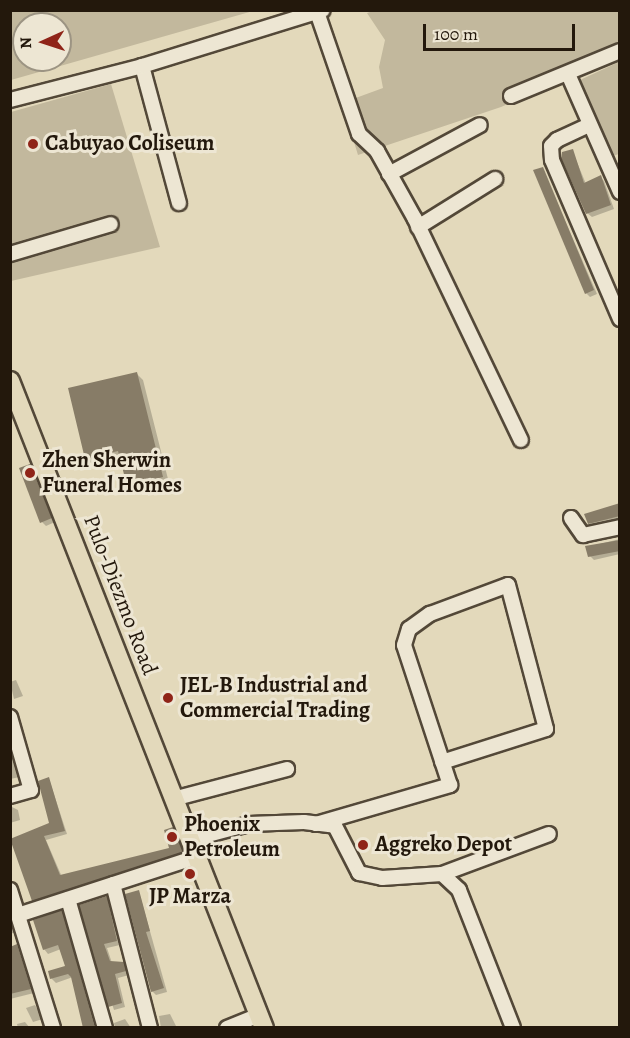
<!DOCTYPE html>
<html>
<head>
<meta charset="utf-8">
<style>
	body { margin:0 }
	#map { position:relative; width:630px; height:1038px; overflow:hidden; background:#e3d9bb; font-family:Alegreya,serif }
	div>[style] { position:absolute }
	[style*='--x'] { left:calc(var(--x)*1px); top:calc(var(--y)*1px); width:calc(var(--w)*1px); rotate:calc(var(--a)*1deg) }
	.green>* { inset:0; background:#c2b89d }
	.shadow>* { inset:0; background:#0003 }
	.building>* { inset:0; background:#877c67 }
	.roads { filter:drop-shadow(2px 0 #534838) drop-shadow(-2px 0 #534838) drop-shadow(0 2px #534838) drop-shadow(0 -2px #534838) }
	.minor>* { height:14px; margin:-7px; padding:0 7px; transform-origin:7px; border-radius:7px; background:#ede6d3 }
	.major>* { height:18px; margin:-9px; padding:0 9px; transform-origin:9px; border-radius:9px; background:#e3d9bb }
	.dots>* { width:16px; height:16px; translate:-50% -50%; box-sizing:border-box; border:3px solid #ede6d3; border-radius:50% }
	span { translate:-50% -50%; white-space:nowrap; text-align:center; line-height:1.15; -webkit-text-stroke:6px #ede6d3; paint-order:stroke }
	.poi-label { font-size:22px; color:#23180c; font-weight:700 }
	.left { translate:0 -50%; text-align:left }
	.street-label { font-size:22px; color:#23180c }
	.frame { position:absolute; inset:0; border:12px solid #23180c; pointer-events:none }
	.north { position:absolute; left:12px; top:12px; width:60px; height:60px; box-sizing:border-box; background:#ede6d3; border:2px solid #9c9483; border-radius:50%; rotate:267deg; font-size:16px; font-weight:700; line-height:24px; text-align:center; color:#23180c }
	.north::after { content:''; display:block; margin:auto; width:21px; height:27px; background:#8f2418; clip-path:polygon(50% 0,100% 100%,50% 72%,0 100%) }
	.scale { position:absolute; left:423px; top:24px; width:152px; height:27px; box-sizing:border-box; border:3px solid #23180c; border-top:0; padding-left:8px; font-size:18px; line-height:21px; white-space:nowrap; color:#23180c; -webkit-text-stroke:4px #ede6d3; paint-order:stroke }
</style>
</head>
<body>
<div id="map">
	<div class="green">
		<i style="clip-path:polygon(evenodd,11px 10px,253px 10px,253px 11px,11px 80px,11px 10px,24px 24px,60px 24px,60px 60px,24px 60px,24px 24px)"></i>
		<i style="clip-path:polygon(373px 11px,619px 11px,619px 53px,501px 107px,358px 155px,342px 103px,383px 88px,379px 67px,385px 40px,367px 13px)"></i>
		<i style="clip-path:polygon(619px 62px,619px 154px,609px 157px,580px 91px,580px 80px)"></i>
		<i style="clip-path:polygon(111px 84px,160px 247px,11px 281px,11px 112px)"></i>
	</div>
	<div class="shadow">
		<i style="clip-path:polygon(572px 150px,586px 184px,600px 177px,604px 181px,614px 209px,592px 217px,587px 213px)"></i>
		<i style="clip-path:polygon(542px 168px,597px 294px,590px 297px,586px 293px)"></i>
		<i style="clip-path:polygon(137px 374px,143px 380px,169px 483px,134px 491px,128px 485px,121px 458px,93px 465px,86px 458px)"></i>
		<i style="clip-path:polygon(30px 465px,55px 522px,46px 526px,42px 522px)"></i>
		<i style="clip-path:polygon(620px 506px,620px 521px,593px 528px,589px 524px)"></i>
		<i style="clip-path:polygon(620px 539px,620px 554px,594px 560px,590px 556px,587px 547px)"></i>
		<i style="clip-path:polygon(16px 680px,23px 696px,14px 699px,10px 682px)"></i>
		<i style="clip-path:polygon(10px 736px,20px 777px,10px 779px)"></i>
		<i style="clip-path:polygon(49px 779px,67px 834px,46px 840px,62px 877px,171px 849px,173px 829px,185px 855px,37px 904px,12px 840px,51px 824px)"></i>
		<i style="clip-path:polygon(10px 806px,18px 810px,20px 820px,10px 823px)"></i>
		<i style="clip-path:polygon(139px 892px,167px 992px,156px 995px,152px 991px)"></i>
		<i style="clip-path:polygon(106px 897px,120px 945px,107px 948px,112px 963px,123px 963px,129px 975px,118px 978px,125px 1007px,114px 1010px,81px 906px)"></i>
		<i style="clip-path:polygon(10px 911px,16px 932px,10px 934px)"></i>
		<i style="clip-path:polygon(61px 912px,66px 916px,98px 1028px,87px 1028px,73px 977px,56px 983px,51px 978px,67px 967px,61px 949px,48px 954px,44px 949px)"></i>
		<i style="clip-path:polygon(17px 946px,34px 993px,10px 999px,10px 948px)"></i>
		<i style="clip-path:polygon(35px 1005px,43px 1019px,33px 1022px,26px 1008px)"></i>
		<i style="clip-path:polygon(170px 1014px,177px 1028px,161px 1028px,159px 1016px)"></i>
		<i style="clip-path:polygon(125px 1019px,131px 1028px,115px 1028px,114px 1023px)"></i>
		<i style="clip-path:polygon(25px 1022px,30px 1028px,18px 1028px,17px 1024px)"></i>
	</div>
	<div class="building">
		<i style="clip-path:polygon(573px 149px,584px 183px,601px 175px,611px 205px,586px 214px,561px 158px,562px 152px)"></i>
		<i style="clip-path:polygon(543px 167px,594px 290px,585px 294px,533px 170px)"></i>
		<i style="clip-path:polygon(137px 372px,163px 477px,127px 486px,118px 451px,85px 459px,68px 388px)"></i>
		<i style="clip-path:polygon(30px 464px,52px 518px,40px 523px,19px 468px)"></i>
		<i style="clip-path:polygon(620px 503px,620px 516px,588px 524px,584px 514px)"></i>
		<i style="clip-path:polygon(620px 540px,620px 551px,588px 557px,585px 546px)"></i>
		<i style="clip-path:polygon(49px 777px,65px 831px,44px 836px,60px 875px,169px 848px,164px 830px,173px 827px,183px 852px,32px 901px,10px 839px,49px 823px,38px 781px)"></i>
		<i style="clip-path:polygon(139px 890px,150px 931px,146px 932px,164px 988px,151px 992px,125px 894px)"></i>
		<i style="clip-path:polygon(107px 896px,117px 941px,104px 944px,110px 961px,124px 962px,126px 971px,115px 974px,122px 1003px,108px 1007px,79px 905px)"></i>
		<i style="clip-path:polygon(62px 910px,95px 1028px,83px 1028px,71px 977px,68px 974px,50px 979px,48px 971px,65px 966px,58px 945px,43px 950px,33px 920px)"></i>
		<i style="clip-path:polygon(17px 944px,31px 989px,10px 994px,10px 947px)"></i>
	</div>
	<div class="roads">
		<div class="minor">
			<i style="--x:317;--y:12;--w:129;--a:71"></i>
			<i style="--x:359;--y:134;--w:25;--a:43"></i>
			<i style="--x:377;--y:151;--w:78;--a:60.8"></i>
			<i style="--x:415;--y:219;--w:245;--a:64.4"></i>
			<i style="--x:142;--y:66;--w:142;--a:74.9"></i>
			<i style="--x:568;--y:74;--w:129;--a:66.2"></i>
			<i style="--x:511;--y:96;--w:118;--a:-22.4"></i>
			<i style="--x:10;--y:100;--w:136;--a:-14.4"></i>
			<i style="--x:142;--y:66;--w:189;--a:-17.2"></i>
			<i style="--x:587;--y:126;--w:33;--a:155"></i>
			<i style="--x:557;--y:140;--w:8;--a:135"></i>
			<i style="--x:551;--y:146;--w:14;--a:86"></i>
			<i style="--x:552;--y:160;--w:173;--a:66.8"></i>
			<i style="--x:389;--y:174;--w:103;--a:-28.3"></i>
			<i style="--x:418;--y:227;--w:91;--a:-31.9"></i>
			<i style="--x:10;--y:254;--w:105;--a:-16.5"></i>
			<i style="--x:571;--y:518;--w:21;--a:55"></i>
			<i style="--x:583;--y:535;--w:38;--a:-12"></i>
			<i style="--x:10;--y:717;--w:76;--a:74"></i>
			<i style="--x:31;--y:790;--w:22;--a:164"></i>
			<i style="--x:173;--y:799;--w:118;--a:-14.7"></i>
			<i style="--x:316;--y:824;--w:140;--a:-16.2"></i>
			<i style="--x:450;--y:785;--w:147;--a:-108.2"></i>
			<i style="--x:404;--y:645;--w:17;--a:-73"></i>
			<i style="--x:409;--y:629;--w:26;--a:-36"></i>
			<i style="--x:430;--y:614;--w:83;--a:-20.4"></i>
			<i style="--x:508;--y:585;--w:149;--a:75.2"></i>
			<i style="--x:546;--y:729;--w:109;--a:162.4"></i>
			<i style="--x:189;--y:840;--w:62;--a:-14.9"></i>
			<i style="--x:249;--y:824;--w:55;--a:-2.1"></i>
			<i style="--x:304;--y:822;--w:31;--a:7"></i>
			<i style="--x:335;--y:826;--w:53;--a:62.9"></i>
			<i style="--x:359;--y:873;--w:24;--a:12"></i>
			<i style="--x:382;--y:878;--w:60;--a:-3.8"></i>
			<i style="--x:442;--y:874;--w:23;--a:43"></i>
			<i style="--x:459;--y:890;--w:148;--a:68.6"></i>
			<i style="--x:442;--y:874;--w:114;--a:-20.5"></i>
			<i style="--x:113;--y:884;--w:149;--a:75.6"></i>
			<i style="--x:10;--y:890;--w:145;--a:72.7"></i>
			<i style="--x:68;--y:899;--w:134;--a:74"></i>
			<i style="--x:18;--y:915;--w:187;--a:-18"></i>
			<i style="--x:227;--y:1028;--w:35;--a:-22"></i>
		</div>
		<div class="major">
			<i style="--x:10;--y:381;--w:695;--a:68.57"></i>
		</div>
	</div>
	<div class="dots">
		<i style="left:33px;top:144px;background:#8f2418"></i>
		<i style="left:30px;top:473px;background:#8f2418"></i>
		<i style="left:168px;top:698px;background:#8f2418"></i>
		<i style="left:172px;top:837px;background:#8f2418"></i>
		<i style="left:363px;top:845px;background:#8f2418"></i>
		<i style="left:190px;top:874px;background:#8f2418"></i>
	</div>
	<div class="poi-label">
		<span class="left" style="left:45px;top:144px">Cabuyao Coliseum</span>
		<span class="left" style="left:42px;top:473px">Zhen Sherwin<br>Funeral Homes</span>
		<span class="left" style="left:180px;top:698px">JEL-B Industrial and<br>Commercial Trading</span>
		<span class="left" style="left:184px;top:837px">Phoenix<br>Petroleum</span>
		<span class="left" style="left:375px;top:845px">Aggreko Depot</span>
		<span style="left:190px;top:897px">JP Marza</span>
	</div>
	<div class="street-label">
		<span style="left:120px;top:595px;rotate:69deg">Pulo-Diezmo Road</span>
	</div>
	<div class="frame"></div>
	<div class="north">N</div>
	<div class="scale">100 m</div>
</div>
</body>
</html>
